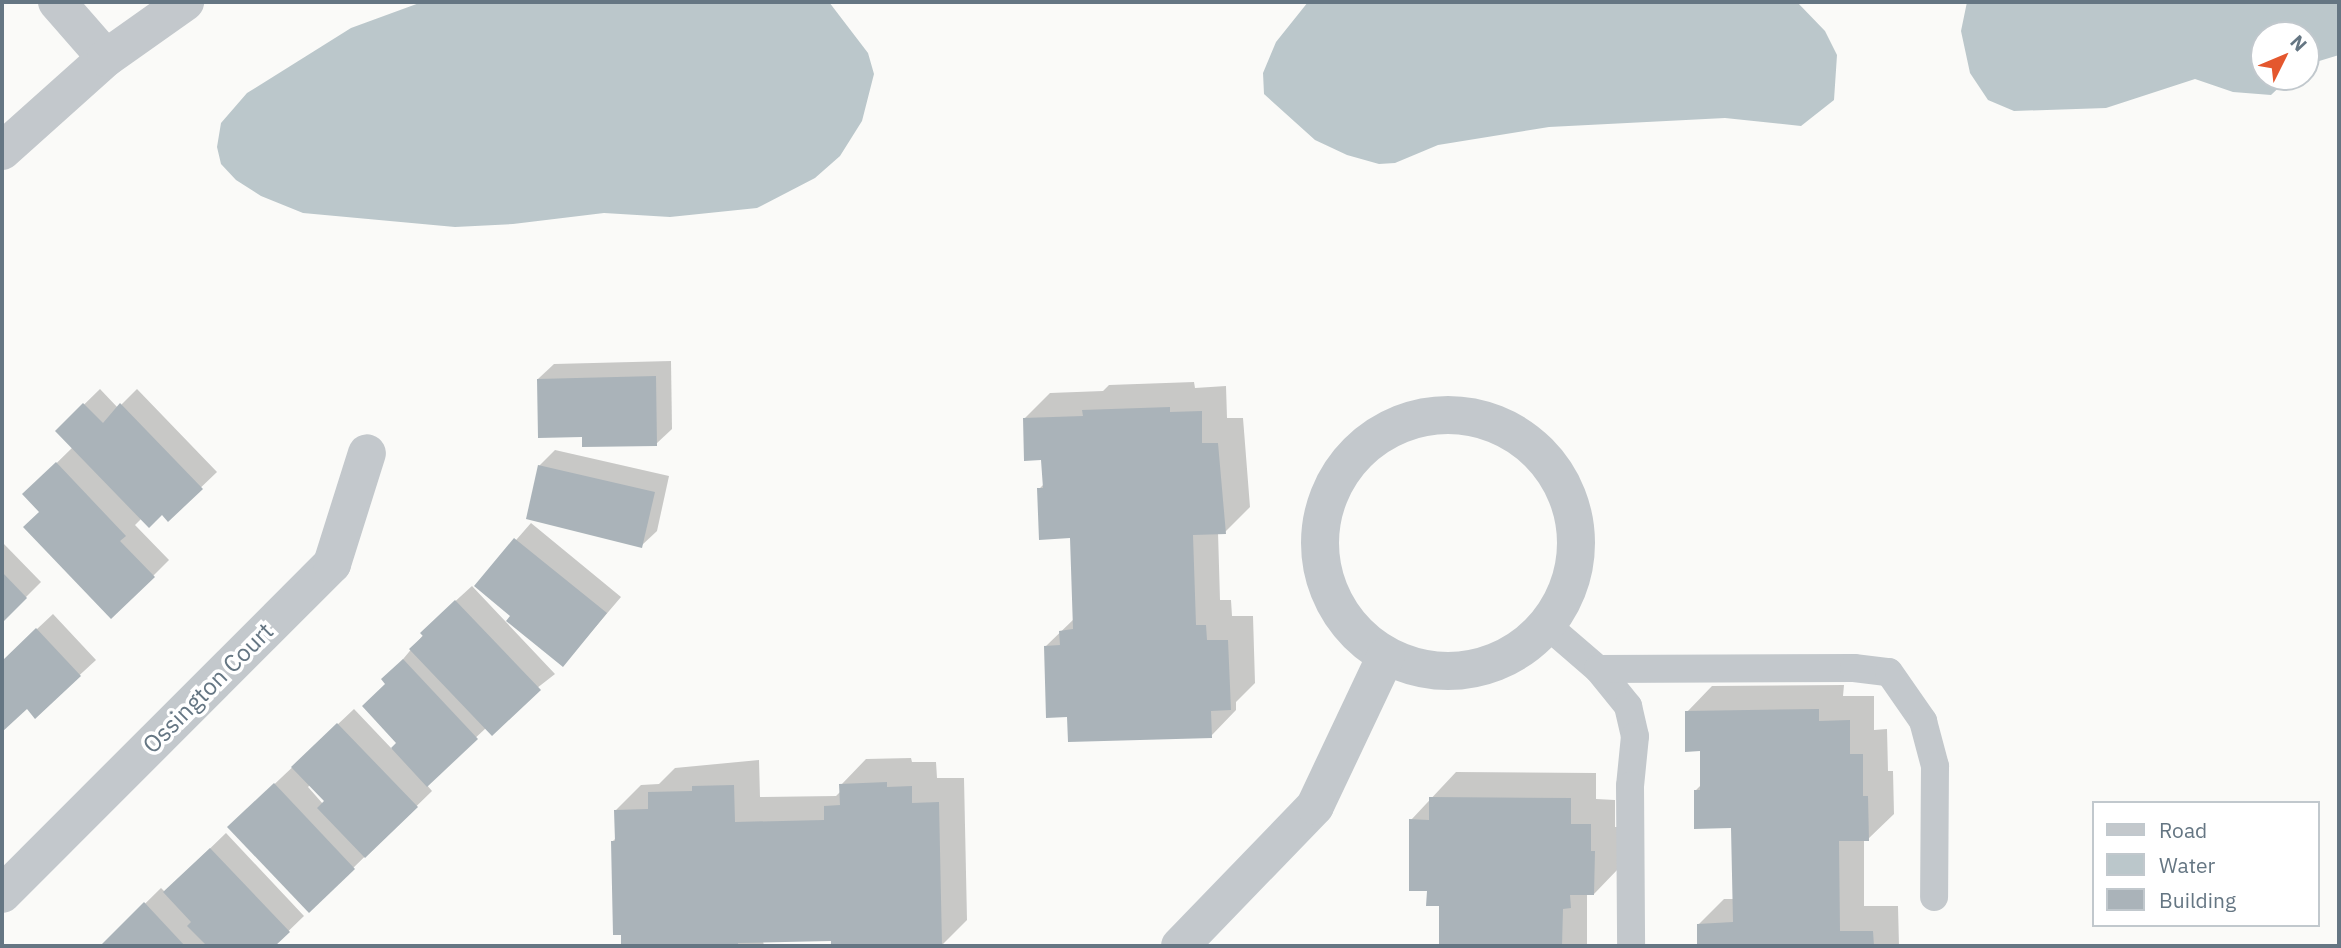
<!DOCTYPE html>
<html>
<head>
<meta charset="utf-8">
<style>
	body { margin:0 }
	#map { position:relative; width:2341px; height:948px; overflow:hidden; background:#fafaf8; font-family:"IBM Plex Sans",sans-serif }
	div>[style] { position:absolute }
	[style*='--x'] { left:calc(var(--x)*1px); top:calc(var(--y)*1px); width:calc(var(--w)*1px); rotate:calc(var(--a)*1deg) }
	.water>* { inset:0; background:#bbc7cb }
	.shadow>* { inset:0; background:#0003 }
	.building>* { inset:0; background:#aab3b9 }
	.lane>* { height:28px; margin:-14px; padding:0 14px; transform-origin:14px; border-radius:14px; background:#c3c8cc }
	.street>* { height:38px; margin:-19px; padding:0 19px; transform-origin:19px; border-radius:19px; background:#c3c8cc }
	.street>.ring { margin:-19px; padding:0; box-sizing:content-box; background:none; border:38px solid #c3c8cc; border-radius:50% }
	span { translate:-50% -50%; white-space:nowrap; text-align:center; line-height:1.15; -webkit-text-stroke:7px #fff; paint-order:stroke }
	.street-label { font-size:24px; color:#657683 }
	.frame { position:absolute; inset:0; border:4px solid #657683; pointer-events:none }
	.legend { position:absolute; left:2092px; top:801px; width:228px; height:126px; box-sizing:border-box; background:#fff; border:2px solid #c1c8cd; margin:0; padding:9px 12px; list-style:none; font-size:21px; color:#657683 }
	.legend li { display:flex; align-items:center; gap:14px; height:35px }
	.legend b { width:35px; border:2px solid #c1c8cd }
	.north { position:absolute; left:2250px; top:21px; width:70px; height:70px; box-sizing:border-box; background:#fff; border:2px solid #c1c8cd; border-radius:50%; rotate:47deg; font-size:19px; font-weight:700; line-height:28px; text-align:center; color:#657683 }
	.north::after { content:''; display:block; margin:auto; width:24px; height:32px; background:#e4572e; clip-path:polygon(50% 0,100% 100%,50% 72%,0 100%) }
</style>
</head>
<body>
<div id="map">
	<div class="water">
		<i style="clip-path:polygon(422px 2px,829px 2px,868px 53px,874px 74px,862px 121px,840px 156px,815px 178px,757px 208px,670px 217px,604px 213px,513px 224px,455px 227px,303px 213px,261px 196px,236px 180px,221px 164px,217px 147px,221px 123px,247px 93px,351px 28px)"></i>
		<i style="clip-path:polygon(1308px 2px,1797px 2px,1825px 31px,1837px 55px,1834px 100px,1801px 126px,1725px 118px,1549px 127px,1438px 145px,1395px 163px,1379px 164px,1347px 155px,1315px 140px,1264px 94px,1263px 73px,1276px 42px)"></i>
		<i style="clip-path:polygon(1967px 2px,2339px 2px,2339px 55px,2306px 65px,2306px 35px,2264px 35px,2264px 77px,2290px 77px,2271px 95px,2233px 92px,2195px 79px,2106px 108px,2014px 111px,1988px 100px,1970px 73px,1961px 31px)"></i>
	</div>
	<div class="shadow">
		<i style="clip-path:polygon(671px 361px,672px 429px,656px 444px,584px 435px,538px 379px,554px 364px)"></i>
		<i style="clip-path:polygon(1194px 382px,1195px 388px,1226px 386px,1227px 418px,1243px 418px,1250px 507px,1225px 532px,1218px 532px,1220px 600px,1231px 600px,1232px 616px,1253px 616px,1255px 683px,1236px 702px,1236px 710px,1211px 736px,1069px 715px,1046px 646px,1075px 618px,1072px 536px,1039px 489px,1044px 484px,1043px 458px,1025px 418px,1050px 393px,1103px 391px,1109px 385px)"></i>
		<i style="clip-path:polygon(100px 389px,118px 408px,137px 389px,217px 472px,168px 519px,162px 512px,142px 518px,135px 525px,169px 560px,153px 576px,41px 512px,25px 494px,73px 447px,57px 431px)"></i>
		<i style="clip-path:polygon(555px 450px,669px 476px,657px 531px,641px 546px,539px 466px)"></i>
		<i style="clip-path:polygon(531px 523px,621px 597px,563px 665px,513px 616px,476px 586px)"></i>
		<i style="clip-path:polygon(2px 542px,41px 582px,2px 621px)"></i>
		<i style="clip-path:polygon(evenodd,472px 586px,555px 674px,486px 728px,426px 784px,432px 791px,309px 911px,245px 812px,354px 709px,392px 749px,398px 743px,387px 683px,399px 664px,438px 617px,472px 586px,310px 785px,326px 801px,323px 804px,308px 787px,310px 785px)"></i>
		<i style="clip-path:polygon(53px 614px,96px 660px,35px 716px,27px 707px,2px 730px,2px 662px)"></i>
		<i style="clip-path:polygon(1844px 685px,1843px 696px,1874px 696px,1874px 730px,1887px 729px,1888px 771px,1893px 771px,1894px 814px,1868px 839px,1864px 839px,1864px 906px,1898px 906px,1899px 946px,1699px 946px,1699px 924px,1724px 899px,1734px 899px,1733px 826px,1695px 791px,1702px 784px,1702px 750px,1687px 712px,1712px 686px)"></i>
		<i style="clip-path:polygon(911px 758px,912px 762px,936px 762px,937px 778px,964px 778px,967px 920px,942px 945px,833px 946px,833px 940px,763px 941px,764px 946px,623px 946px,612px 842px,616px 838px,616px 810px,641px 785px,659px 784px,675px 768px,759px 760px,760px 797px,836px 796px,841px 791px,841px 785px,866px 759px)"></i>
		<i style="clip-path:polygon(1456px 772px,1596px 773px,1596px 799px,1615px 800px,1615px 827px,1619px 827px,1619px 868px,1594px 894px,1587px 894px,1587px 946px,1441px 946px,1441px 904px,1428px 889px,1411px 820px)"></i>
		<i style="clip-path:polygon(226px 833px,304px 916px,273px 946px,102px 946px,161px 888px,165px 892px)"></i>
	</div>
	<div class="building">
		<i style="clip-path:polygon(656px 376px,657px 446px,582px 447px,582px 437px,538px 438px,537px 379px)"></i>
		<i style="clip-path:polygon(83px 403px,103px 423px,120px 403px,203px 489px,168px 522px,162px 515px,149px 528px,55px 431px)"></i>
		<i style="clip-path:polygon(1170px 407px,1170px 412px,1202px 411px,1202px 443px,1218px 443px,1226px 534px,1193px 535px,1196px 625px,1206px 625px,1207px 640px,1228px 640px,1231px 710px,1211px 711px,1212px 738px,1068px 742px,1067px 717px,1046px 718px,1044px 646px,1060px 645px,1059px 631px,1073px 629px,1070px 538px,1039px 540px,1037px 488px,1043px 488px,1041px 460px,1024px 461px,1023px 418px,1083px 416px,1082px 410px)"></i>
		<i style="clip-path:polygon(56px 462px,126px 536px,120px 541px,155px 577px,111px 619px,23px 527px,39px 512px,22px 494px)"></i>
		<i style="clip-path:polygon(538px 465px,655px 492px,642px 548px,526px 519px)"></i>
		<i style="clip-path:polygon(514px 538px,607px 613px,563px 667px,506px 621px,510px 616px,474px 586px)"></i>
		<i style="clip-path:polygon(2px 572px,27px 598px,2px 623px)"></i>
		<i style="clip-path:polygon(455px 600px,541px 690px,492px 736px,409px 649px,423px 636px,420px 633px)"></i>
		<i style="clip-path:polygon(36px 628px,81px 676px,35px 719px,27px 709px,2px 732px,2px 661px)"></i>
		<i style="clip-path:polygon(403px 659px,478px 739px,427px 787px,391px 748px,396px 743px,362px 706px,385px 684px,381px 679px)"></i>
		<i style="clip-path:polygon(1819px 709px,1819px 721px,1850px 720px,1850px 754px,1863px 754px,1863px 796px,1868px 796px,1869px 841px,1839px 841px,1840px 931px,1873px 931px,1874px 946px,1697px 946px,1697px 924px,1733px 922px,1731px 828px,1694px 829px,1694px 790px,1700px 790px,1700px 751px,1685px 752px,1685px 711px)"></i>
		<i style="clip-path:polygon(337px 723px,418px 807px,365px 858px,317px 808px,324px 801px,291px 767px)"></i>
		<i style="clip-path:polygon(887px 782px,887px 787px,912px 786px,912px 803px,939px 802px,942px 946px,831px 946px,831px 941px,738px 943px,738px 946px,621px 946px,621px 935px,613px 935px,611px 841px,615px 841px,614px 810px,648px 809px,648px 792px,692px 791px,692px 786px,734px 785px,735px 822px,824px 820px,824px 806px,840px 805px,839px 784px)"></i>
		<i style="clip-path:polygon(274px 783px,355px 869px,309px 913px,227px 827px)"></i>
		<i style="clip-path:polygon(1429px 797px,1571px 798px,1571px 824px,1591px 824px,1591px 851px,1595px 851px,1594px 895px,1570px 895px,1571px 908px,1563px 909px,1562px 946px,1439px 946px,1439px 906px,1426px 906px,1427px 891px,1409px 891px,1409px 819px,1429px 820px)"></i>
		<i style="clip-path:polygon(210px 848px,290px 932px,275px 946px,207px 946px,187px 926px,191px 922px,163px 892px)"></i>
		<i style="clip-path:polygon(144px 902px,185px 946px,100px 946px)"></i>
	</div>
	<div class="lane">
		<i style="--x:1548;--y:626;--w:66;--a:40.7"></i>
		<i style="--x:1598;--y:669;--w:48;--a:51"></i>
		<i style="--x:1628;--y:706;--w:31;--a:77"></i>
		<i style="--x:1635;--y:736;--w:50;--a:95.7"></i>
		<i style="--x:1630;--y:786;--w:160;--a:89.6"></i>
		<i style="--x:1598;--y:669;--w:256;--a:-0.2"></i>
		<i style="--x:1854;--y:668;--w:35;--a:7"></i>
		<i style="--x:1889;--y:672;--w:60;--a:55.2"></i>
		<i style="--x:1923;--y:721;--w:47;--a:75.1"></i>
		<i style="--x:1935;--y:766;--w:131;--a:90.4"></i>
	</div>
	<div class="street">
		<i style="--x:57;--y:2;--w:74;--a:48.8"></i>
		<i style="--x:2;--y:151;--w:140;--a:-41.8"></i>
		<i style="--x:106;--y:58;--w:97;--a:-35.3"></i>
		<i class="ring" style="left:1320px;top:415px;width:218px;height:218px"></i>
		<i style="--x:2;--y:894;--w:467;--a:-45"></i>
		<i style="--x:332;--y:564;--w:116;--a:-72.5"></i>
		<i style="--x:1180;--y:946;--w:194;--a:-46"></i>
		<i style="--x:1315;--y:806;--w:166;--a:-64.7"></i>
	</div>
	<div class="street-label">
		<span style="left:208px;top:688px;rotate:-45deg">Ossington Court</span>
	</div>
	<div class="frame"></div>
	<ul class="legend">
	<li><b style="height:9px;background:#c3c8cc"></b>Road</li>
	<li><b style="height:19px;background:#bbc7cb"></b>Water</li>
	<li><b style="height:19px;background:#aab3b9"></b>Building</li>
	</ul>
	<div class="north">N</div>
</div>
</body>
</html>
